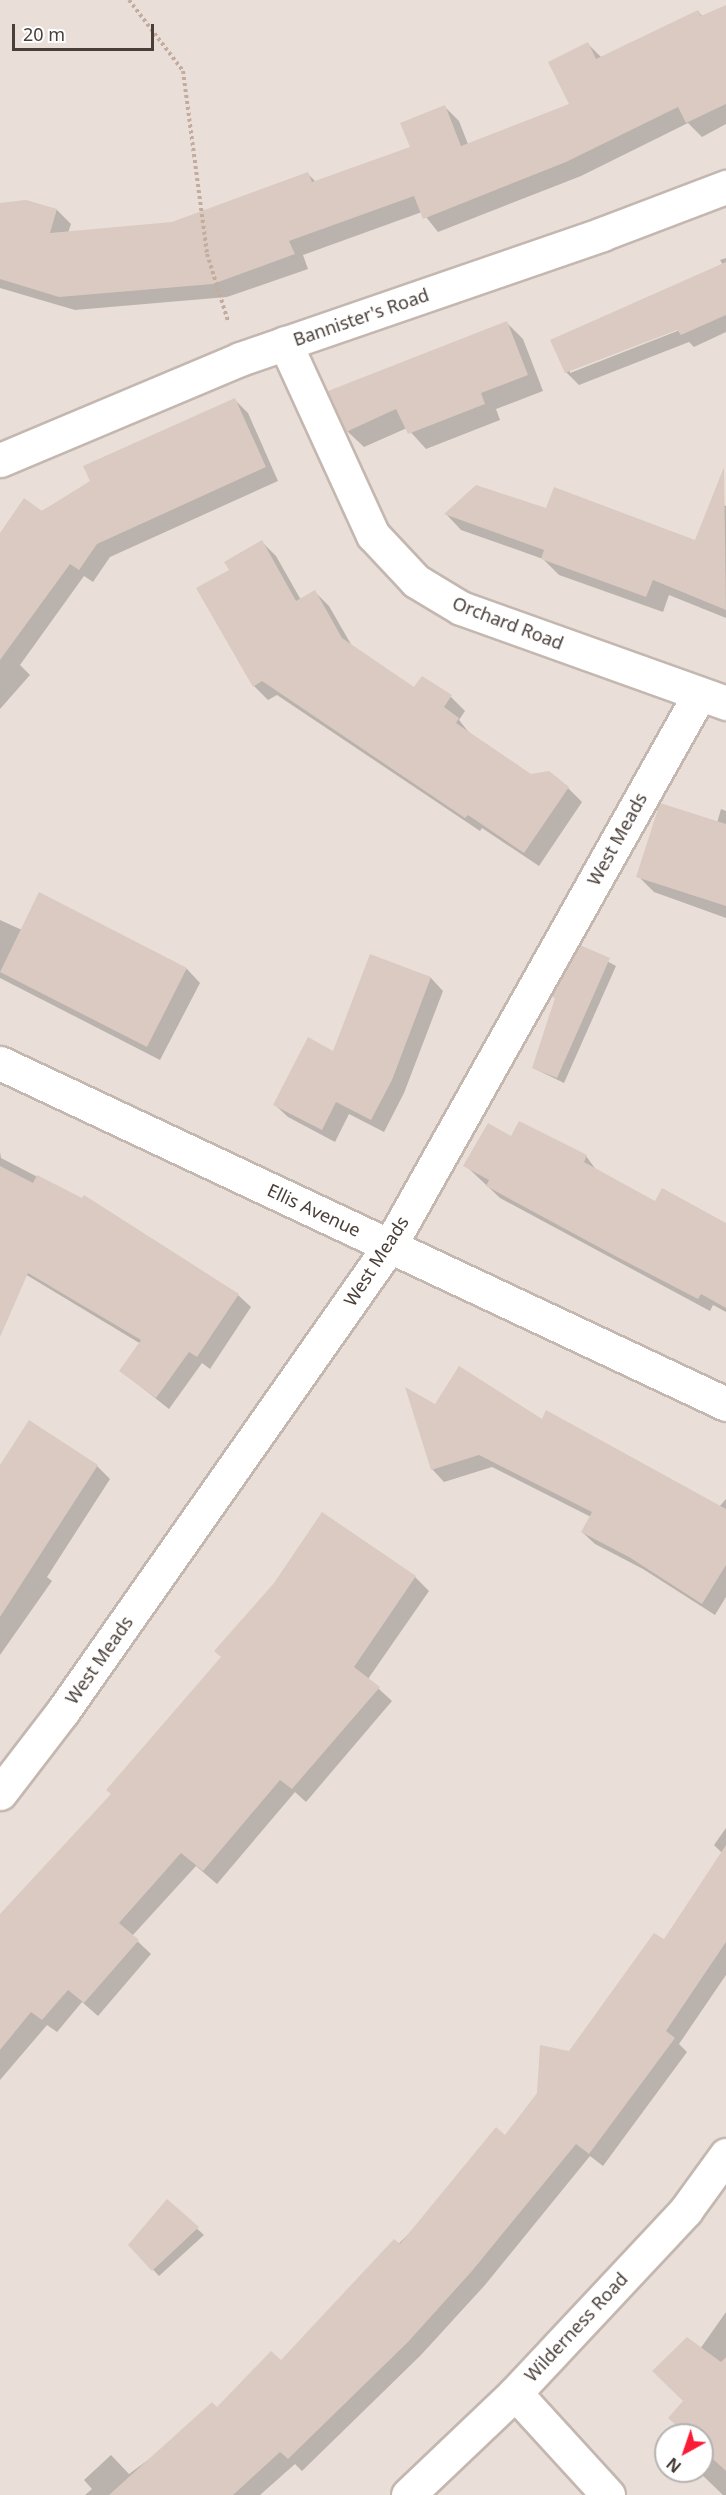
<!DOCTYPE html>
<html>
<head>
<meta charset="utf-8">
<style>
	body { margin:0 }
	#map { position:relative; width:726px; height:2495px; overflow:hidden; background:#f5efea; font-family:"Noto Sans",sans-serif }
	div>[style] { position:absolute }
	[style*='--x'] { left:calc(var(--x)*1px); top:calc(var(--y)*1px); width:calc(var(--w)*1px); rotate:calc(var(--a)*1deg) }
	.residential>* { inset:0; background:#e9dfd8 }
	.shadow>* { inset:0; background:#0003 }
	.building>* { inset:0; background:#dacac2 }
	.path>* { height:4px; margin-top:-2px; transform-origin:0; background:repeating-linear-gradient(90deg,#c3ac9e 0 3px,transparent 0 6px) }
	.roads { filter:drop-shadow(2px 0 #c4b7b0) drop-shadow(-2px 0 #c4b7b0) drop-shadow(0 2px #c4b7b0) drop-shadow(0 -2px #c4b7b0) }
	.minor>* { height:33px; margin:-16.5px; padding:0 16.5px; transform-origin:16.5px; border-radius:16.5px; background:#fff }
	span { translate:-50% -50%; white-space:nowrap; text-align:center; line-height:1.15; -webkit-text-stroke:5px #fff; paint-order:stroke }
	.street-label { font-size:18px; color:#493e38 }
	.north { position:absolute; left:654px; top:2423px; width:60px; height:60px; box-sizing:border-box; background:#fff; border:2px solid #b6b2af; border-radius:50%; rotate:220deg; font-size:16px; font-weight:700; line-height:24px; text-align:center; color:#493e38 }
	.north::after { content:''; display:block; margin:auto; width:21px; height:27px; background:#fa1c36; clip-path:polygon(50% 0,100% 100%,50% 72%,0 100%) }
	.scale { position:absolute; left:12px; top:24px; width:142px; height:27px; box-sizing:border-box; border:3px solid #493e38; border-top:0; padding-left:8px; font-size:18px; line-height:21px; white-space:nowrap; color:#493e38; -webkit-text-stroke:4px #fff; paint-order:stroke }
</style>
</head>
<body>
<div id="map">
	<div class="residential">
		<i style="clip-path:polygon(evenodd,0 0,726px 0,726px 2495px,0 2495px,0 0,666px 2435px,702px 2435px,702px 2471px,666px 2471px,666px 2435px)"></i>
	</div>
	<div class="shadow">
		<i style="clip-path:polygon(726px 7px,726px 124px,702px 137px,688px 123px,581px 176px,438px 232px,422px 212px,303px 255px,308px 269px,227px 297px,75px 310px,0 288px,0 204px,57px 210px,71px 224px,68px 233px,172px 223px,308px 174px,316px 182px,411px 148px,445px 107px,459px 121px,468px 144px,571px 105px,588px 44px,602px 58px,698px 11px,703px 17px)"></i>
		<i style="clip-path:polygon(evenodd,726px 258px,726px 332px,694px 347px,689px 342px,579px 385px,566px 372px,552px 341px,723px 265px,720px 260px,726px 258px,684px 326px,685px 328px,570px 373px,570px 370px,684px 326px)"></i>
		<i style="clip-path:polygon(507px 323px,523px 339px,543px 391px,496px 409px,500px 420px,426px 449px,407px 428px,364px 447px,347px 431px)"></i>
		<i style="clip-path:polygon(235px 400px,248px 413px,278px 481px,110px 557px,93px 582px,84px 576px,20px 665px,30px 675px,0 709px,0 535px)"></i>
		<i style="clip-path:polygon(713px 500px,726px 506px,726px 618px,669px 595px,663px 612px,559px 575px,543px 559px,461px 530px,446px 514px,547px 509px,696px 542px)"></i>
		<i style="clip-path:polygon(262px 542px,276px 556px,301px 600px,315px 592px,329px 606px,352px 646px,414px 689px,451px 697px,465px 711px,459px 720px,471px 735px,531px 775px,568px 788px,582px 802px,539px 866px,482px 828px,480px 831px,277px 695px,268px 700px,254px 686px,231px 570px)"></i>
		<i style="clip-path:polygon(721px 809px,726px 811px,726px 918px,654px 892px,638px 876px,717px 823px)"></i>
		<i style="clip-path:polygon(40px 894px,187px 969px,200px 983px,160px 1060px,0 978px,0 920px,22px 930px)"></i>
		<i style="clip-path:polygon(581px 947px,616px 966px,564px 1083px,533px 1068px)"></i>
		<i style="clip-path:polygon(371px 956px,431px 978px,443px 991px,404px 1093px,384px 1132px,349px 1114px,335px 1142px,288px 1117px,275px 1105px,334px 1053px)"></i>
		<i style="clip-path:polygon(520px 1123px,586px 1156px,597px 1171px,655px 1203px,726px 1225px,726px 1312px,713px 1305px,710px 1311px,500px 1198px,465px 1165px,512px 1138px)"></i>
		<i style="clip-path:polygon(0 1152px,1px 1158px,82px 1200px,238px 1295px,251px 1307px,210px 1369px,202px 1363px,169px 1409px,121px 1371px,141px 1344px,0 1259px)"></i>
		<i style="clip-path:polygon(435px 1406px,542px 1421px,719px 1507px,726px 1499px,726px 1597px,715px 1615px,643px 1569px,595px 1544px,582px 1532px,591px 1517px,492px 1467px,444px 1482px,432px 1469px)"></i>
		<i style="clip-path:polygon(30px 1423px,97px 1466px,110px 1479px,47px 1577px,52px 1581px,0 1655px,0 1468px)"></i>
		<i style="clip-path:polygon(415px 1577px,429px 1591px,368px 1679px,392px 1701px,306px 1802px,295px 1792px,217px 1884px,196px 1866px,132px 1936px,151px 1954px,98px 2016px,82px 2002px,57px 2032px,47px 2025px,0 2080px,0 1918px)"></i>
		<i style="clip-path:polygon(726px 1828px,726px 1975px,679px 2044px,687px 2052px,603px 2166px,590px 2156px,485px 2285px,421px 2355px,302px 2471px,295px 2464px,260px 2495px,85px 2495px,92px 2489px,84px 2480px,111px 2455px,129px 2474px,281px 2362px,505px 2137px,569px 2053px,665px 1942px,722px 1853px,714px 1845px)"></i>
		<i style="clip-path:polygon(167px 2201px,204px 2235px,159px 2276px,130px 2245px)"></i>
		<i style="clip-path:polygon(726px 2312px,726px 2495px,723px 2495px,698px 2471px,702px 2471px,702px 2435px,687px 2435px,685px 2402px,700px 2349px)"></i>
	</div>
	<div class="building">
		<i style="clip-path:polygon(726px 5px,726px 104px,686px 123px,678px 107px,566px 162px,423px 219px,414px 196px,289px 241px,295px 254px,213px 284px,59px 297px,0 279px,0 203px,26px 200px,57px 209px,50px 233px,172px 222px,308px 172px,312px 182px,410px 147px,400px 123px,445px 105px,461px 146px,569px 104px,548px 62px,588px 42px,596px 59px,698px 10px,701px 16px)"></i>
		<i style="clip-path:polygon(726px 262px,726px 315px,681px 335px,677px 330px,565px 373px,550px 340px)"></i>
		<i style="clip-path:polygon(507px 321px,528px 375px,481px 393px,485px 404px,408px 434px,396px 409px,346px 432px,328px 391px)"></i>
		<i style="clip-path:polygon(235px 398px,266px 467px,97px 544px,79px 570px,70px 564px,0 660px,0 533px,24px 498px,42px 511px,90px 481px,83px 466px)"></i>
		<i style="clip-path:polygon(724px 467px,726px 610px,653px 580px,646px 597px,541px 559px,544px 550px,444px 514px,476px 485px,546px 508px,554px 487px,695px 540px)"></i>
		<i style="clip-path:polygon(262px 540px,296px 601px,315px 590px,342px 638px,414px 687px,422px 676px,452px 695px,444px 707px,459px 718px,456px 723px,531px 774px,549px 771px,569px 787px,524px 853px,468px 815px,465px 818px,262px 681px,253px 687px,196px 588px,229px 570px,224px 562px)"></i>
		<i style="clip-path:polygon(660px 803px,726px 824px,726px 906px,636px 877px)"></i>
		<i style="clip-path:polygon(39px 892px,187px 968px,147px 1047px,0 972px)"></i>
		<i style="clip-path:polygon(580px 945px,610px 958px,557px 1078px,532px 1068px,555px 998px,552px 997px)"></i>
		<i style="clip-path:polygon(370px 954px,431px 977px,392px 1080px,371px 1120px,336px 1102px,322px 1130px,273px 1105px,308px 1037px,333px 1051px)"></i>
		<i style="clip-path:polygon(519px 1121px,587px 1155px,584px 1162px,655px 1201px,662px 1188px,726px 1223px,726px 1308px,701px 1294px,698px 1299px,619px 1258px,486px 1186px,489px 1180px,463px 1166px,488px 1123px,511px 1136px)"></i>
		<i style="clip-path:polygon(0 1166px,33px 1183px,37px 1175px,82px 1198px,84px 1195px,239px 1294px,197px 1357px,189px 1352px,156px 1398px,119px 1371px,141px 1340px,28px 1273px,0 1337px)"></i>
		<i style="clip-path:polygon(459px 1366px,542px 1419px,546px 1410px,726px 1509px,726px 1565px,702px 1604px,629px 1557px,581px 1532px,592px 1512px,479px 1455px,431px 1470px,405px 1387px,435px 1404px)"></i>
		<i style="clip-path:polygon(29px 1420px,98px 1465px,0 1617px,0 1465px)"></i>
		<i style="clip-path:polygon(322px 1512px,416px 1576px,354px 1667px,380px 1687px,292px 1789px,280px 1780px,203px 1871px,181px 1853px,119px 1923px,139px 1940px,84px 2003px,68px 1990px,42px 2020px,31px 2012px,0 2050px,0 1914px,111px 1794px,106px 1790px,221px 1657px,214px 1651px,274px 1583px)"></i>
		<i style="clip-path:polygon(726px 1845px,726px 1942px,666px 2031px,675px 2038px,589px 2154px,576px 2144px,472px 2271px,408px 2342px,288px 2459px,280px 2452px,233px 2495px,109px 2495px,212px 2402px,217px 2407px,271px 2351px,281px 2360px,394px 2239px,400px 2244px,496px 2127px,505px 2135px,537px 2093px,540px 2045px,569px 2051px,654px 1933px,664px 1939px)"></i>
		<i style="clip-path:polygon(167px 2199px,199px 2227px,152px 2271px,128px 2245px)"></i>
		<i style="clip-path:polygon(687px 2337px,721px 2362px,726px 2357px,726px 2471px,702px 2449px,702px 2435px,687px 2435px,668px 2418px,683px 2401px,652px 2371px)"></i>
	</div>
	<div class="path">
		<i style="--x:129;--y:0;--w:89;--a:52.7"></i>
		<i style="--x:183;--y:71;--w:185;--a:82.5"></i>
		<i style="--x:207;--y:254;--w:70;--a:72.6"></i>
	</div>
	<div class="roads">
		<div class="minor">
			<i style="--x:285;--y:343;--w:211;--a:65.4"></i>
			<i style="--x:373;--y:535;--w:63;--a:46.9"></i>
			<i style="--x:416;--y:581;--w:52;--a:31"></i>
			<i style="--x:461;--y:608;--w:282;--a:19.7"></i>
			<i style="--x:0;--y:460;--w:260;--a:-22.8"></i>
			<i style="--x:240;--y:359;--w:383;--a:-19"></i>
			<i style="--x:602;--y:234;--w:133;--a:-20.8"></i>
			<i style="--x:0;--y:1063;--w:802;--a:25.16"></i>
			<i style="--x:0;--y:1793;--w:103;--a:-52.5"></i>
			<i style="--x:63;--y:1711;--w:569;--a:-54.94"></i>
			<i style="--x:390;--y:1245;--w:631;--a:-60.67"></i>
			<i style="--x:515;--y:2393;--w:138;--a:47.6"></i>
			<i style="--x:408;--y:2495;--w:148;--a:-43.6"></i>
			<i style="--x:515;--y:2393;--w:250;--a:-46.9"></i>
			<i style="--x:686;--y:2210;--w:68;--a:-54"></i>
		</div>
	</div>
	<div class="street-label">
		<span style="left:361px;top:317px;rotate:-19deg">Bannister's Road</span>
		<span style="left:508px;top:623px;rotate:21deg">Orchard Road</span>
		<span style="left:617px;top:839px;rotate:-61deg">West Meads</span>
		<span style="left:314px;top:1210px;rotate:25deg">Ellis Avenue</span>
		<span style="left:376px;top:1261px;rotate:-57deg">West Meads</span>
		<span style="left:99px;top:1660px;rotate:-55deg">West Meads</span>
		<span style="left:576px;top:2327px;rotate:-47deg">Wilderness Road</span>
	</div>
	<div class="north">N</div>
	<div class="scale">20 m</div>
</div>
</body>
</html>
